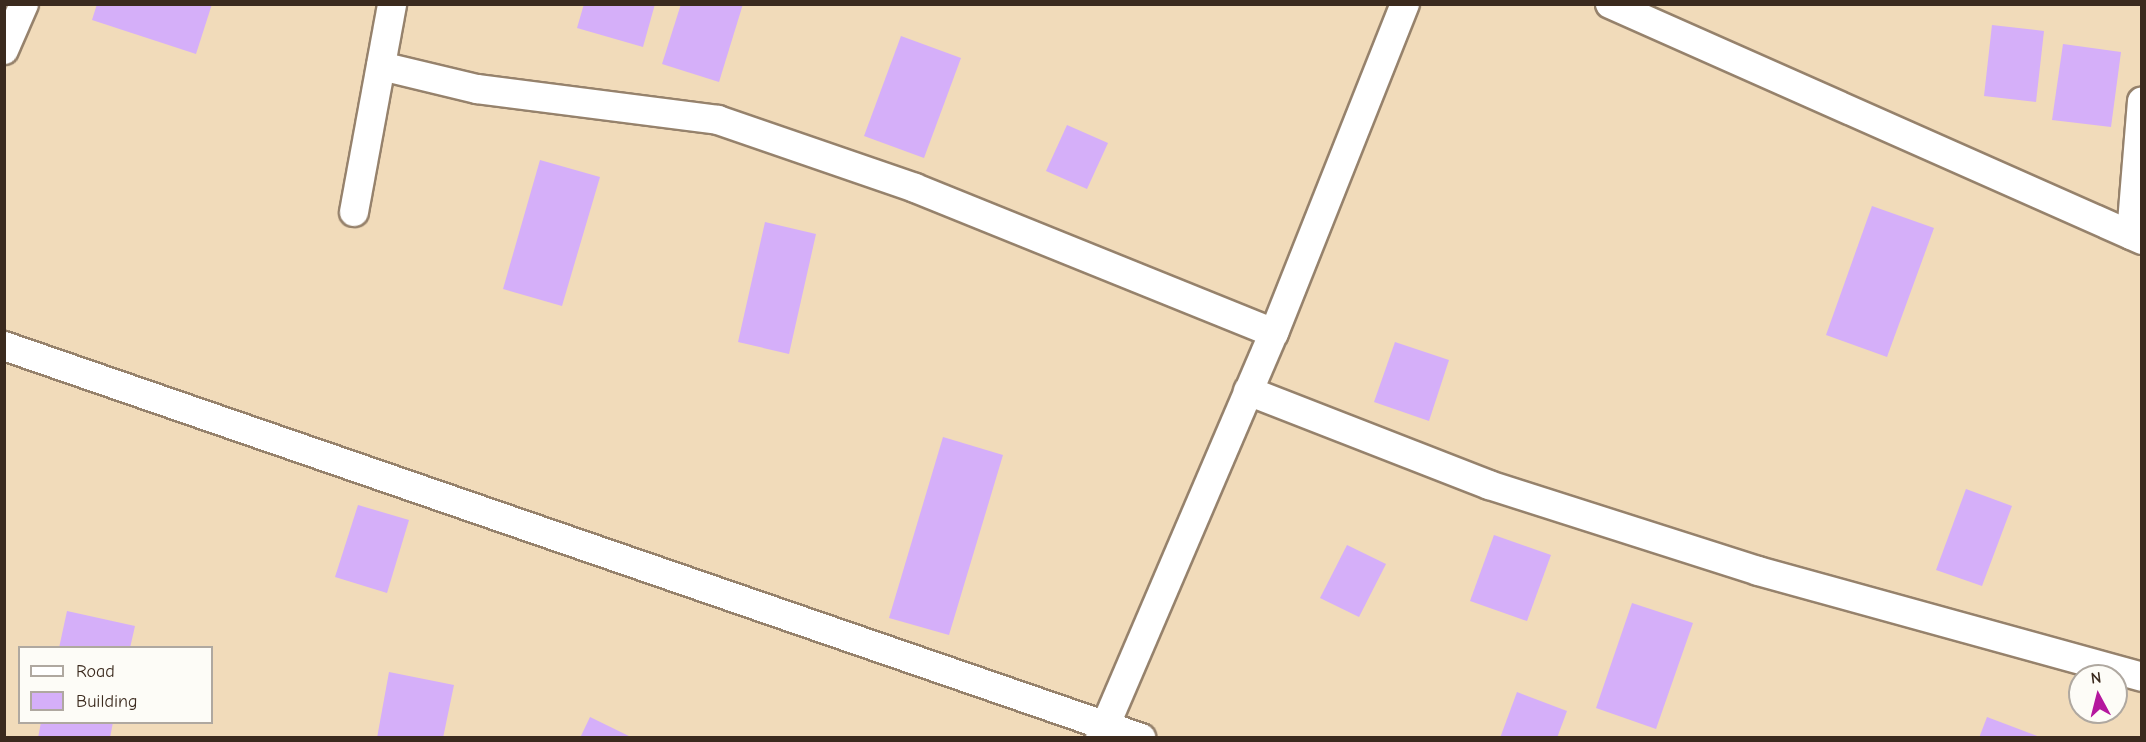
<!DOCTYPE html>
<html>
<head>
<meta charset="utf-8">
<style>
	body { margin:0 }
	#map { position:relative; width:2146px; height:742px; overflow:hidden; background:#f1dbba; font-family:"Comic Neue",sans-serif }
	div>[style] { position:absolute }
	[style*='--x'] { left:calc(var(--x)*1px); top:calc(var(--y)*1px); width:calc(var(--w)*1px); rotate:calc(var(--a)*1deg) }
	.building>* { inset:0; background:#d5aff9 }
	.roads { filter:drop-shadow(2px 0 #96826c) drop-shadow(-2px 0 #96826c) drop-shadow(0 2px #96826c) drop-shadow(0 -2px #96826c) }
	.street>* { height:28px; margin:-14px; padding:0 14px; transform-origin:14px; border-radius:14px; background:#fff }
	span { translate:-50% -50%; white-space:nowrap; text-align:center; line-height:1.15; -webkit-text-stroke:4.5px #fdfcf7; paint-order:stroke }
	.frame { position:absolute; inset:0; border:6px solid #3b2a1e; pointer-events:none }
	.legend { position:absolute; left:18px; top:646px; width:195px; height:78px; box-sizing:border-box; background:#fdfcf7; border:2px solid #afa8a0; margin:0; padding:8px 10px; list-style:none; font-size:18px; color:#3b2a1e }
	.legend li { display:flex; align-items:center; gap:12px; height:30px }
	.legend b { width:30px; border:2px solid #afa8a0 }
	.north { position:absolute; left:2068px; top:664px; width:60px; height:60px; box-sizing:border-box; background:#fdfcf7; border:2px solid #afa8a0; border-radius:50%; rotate:353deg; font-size:16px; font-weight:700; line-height:24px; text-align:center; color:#3b2a1e }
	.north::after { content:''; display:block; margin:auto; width:21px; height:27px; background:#b5179e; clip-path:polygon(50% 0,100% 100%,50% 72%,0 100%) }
</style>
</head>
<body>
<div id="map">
	<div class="building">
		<i style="clip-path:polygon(97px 4px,212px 4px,196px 54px,92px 20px)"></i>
		<i style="clip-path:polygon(584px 4px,655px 4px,643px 47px,577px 28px)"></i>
		<i style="clip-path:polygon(681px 4px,743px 4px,719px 82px,662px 64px)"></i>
		<i style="clip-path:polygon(1992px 25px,2044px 31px,2036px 102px,1984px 96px)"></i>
		<i style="clip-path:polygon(901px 36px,961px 58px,924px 158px,864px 136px)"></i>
		<i style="clip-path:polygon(2063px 44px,2121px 52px,2111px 127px,2052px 120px)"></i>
		<i style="clip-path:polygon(1067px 125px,1108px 143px,1087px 189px,1046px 171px)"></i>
		<i style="clip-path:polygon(540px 160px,600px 177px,562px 306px,503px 289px)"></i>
		<i style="clip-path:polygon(1872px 206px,1934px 228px,1887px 357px,1826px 335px)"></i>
		<i style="clip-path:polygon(765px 222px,816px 234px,789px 354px,738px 342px)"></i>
		<i style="clip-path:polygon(1395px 342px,1449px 360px,1429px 421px,1374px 402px)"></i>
		<i style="clip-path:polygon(943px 437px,1003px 455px,949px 635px,889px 618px)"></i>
		<i style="clip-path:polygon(1966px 489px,2012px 506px,1982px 586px,1936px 570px)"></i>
		<i style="clip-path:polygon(358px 505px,409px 520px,387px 593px,335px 577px)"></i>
		<i style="clip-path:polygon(1494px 535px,1551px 555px,1527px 621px,1470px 601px)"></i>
		<i style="clip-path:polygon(1347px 545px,1386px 564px,1359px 617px,1320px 598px)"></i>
		<i style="clip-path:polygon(1632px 603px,1693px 623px,1656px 729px,1596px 708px)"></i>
		<i style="clip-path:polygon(67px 611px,135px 626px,130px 648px,59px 648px)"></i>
		<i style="clip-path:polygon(389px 672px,454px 685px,443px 738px,377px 738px)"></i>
		<i style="clip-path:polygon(1517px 692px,1567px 711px,1557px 738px,1500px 738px)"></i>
		<i style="clip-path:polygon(590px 717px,633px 738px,580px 738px)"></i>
		<i style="clip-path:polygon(1987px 717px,2040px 737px,2040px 738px,1979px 738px)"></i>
		<i style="clip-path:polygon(41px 722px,113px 722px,110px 738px,38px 738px)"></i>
	</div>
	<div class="roads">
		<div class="street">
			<i style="--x:1610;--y:4;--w:582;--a:23.92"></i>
			<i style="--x:4;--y:50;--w:50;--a:-66.5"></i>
			<i style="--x:381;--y:66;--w:99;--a:13.5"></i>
			<i style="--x:477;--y:89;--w:243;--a:7.3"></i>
			<i style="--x:718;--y:120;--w:208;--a:19"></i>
			<i style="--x:915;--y:188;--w:387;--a:22"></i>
			<i style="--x:354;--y:212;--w:211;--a:-79.6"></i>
			<i style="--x:2131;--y:235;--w:134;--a:-85.3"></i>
			<i style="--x:4;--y:346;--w:1203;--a:19.02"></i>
			<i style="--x:1248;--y:391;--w:259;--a:21.3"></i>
			<i style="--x:1489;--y:485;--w:282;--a:17.7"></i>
			<i style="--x:1758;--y:571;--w:398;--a:15.4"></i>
			<i style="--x:1100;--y:738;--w:441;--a:-66.8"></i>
			<i style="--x:1274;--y:333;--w:354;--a:-68.3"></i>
		</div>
	</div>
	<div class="frame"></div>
	<ul class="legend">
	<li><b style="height:8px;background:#fff"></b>Road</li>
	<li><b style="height:16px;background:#d5aff9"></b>Building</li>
	</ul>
	<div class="north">N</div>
</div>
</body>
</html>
